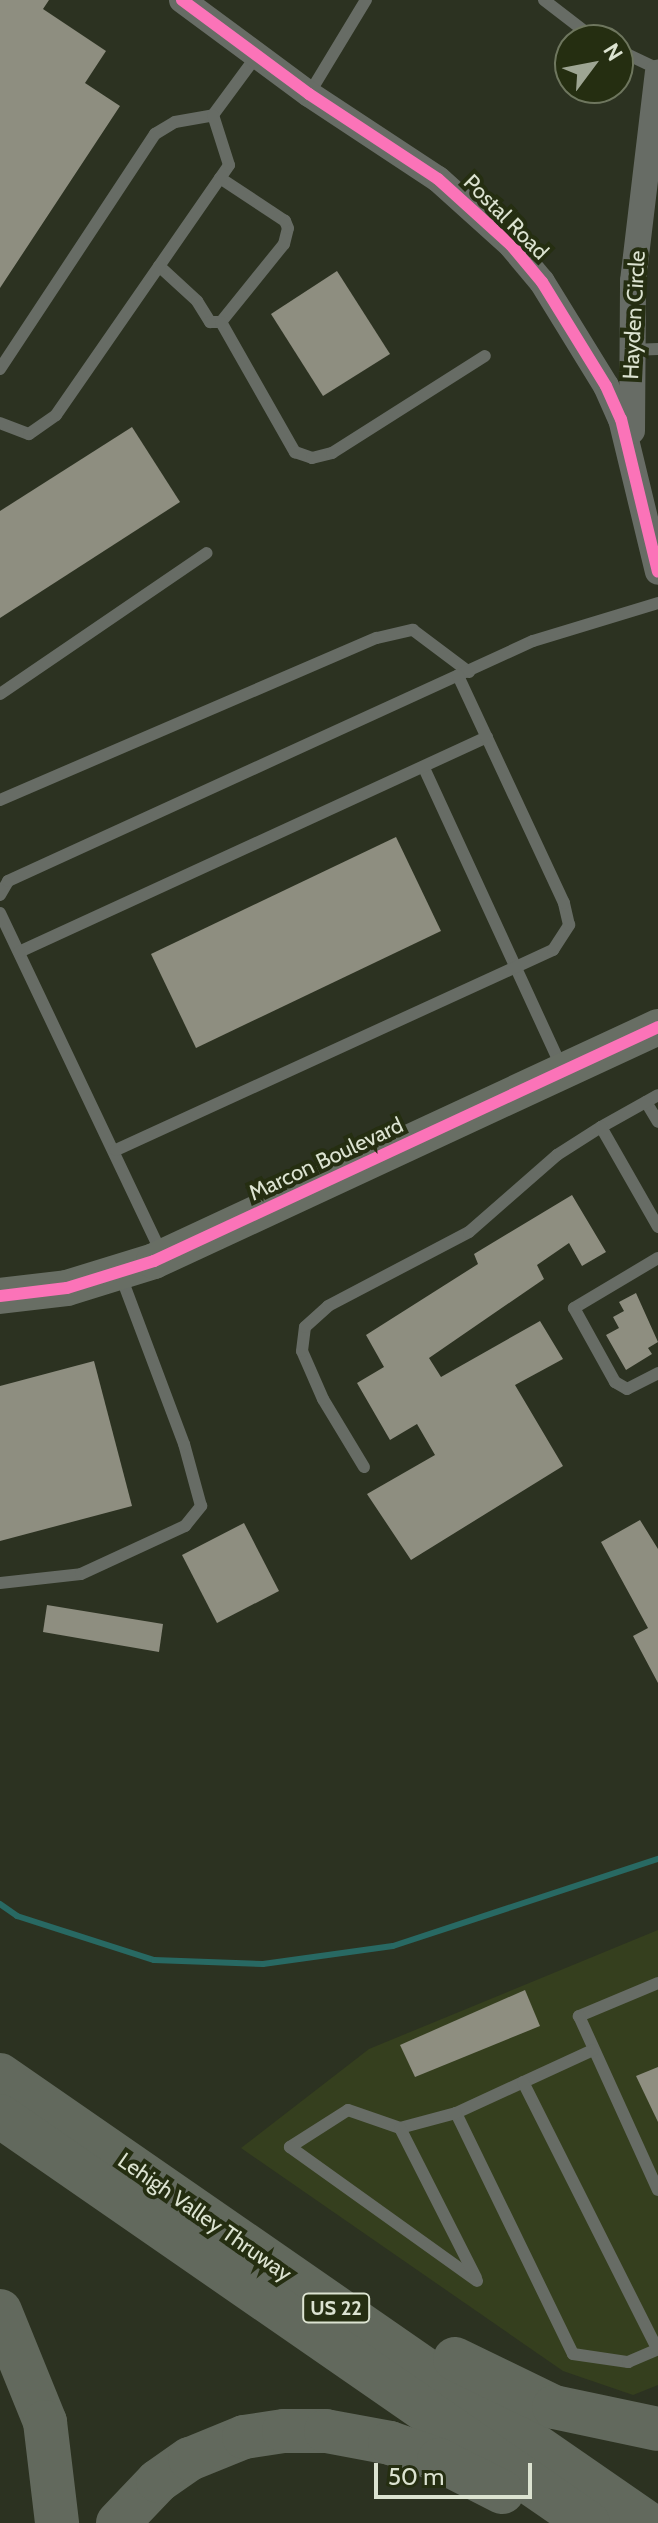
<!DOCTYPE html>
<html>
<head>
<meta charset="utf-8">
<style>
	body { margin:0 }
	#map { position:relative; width:658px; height:2523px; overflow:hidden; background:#2c3221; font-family:Cabin,sans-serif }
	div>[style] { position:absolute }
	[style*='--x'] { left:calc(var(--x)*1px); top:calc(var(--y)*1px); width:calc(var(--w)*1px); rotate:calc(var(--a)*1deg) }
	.built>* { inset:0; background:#353f1e }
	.stream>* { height:6px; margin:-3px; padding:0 3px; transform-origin:3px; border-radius:3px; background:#286963 }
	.building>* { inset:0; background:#8e8e80 }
	.lane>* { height:12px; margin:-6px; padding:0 6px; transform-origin:6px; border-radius:6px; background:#676c65 }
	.street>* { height:26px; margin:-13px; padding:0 13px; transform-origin:13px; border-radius:13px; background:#676c65 }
	.secondary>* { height:36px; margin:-18px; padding:0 18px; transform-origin:18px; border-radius:18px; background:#686e64 }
	.highway>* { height:44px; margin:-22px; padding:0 22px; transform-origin:22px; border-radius:22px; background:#62695d }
	.cycleway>* { height:12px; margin:-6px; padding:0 6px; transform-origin:6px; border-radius:6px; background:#fb73b8 }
	span { translate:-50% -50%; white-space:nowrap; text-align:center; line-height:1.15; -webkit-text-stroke:8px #252e11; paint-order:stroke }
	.shield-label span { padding:2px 6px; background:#252e11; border:2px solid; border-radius:6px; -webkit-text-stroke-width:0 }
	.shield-label { font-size:20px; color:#dce3d1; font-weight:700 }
	.street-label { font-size:22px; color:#dce3d1 }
	.north { position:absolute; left:554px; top:24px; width:80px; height:80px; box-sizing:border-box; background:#252e11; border:2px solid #6e765e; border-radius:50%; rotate:58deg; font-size:22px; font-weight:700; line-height:32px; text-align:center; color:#dce3d1 }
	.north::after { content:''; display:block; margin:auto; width:28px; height:36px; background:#9ea593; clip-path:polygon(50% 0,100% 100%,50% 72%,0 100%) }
	.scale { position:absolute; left:374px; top:2463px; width:158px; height:36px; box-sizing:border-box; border:4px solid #dce3d1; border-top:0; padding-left:10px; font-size:24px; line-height:28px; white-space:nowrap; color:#dce3d1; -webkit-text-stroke:6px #252e11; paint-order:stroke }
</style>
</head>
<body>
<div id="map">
	<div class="built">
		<i style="clip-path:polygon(658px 1930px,658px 2385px,633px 2395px,563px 2371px,241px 2148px,369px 2049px)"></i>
	</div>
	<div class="stream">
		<i style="--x:0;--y:1904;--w:21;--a:35"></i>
		<i style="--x:17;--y:1916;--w:144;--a:17.8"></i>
		<i style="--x:154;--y:1960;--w:109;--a:2.1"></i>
		<i style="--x:263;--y:1964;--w:131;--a:-7.9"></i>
		<i style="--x:393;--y:1946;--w:279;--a:-18.2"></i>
	</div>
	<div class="building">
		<i style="clip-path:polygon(0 0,49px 0,43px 9px,106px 51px,85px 83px,120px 106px,0 288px)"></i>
		<i style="clip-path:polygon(337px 271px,390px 354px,323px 396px,271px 314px)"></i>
		<i style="clip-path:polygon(132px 427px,180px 502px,0 618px,0 511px)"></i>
		<i style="clip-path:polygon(396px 837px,441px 931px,196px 1048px,151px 954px)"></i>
		<i style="clip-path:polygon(572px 1195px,606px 1252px,582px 1266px,569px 1243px,537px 1265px,544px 1279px,429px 1358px,441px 1377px,540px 1321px,563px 1359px,515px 1385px,563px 1466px,411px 1560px,367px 1494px,435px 1455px,417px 1424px,390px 1440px,357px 1383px,384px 1367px,366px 1335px,478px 1264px,474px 1254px)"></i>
		<i style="clip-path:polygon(636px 1293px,658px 1342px,648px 1348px,652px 1354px,626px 1370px,606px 1335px,619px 1328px,613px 1317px,624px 1311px,619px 1302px)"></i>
		<i style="clip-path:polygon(94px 1361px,132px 1506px,0 1541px,0 1386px)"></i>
		<i style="clip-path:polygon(640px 1520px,658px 1549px,658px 1683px,633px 1636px,648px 1628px,601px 1542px)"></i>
		<i style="clip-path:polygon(244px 1523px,279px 1591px,217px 1623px,182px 1555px)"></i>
		<i style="clip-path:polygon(47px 1605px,163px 1624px,159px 1652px,43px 1632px)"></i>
		<i style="clip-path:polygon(525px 1990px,540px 2026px,415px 2077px,400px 2045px)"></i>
		<i style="clip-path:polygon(658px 2067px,658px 2122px,636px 2076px)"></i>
	</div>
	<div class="lane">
		<i style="--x:544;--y:0;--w:66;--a:37.6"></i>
		<i style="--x:618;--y:50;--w:44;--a:25.4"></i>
		<i style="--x:309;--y:94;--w:110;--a:-58.8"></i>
		<i style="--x:159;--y:266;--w:52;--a:42.6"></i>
		<i style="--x:197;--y:301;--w:25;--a:58"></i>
		<i style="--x:210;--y:322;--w:11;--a:0"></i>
		<i style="--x:221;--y:322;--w:100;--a:-51.1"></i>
		<i style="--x:284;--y:244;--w:16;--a:-76"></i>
		<i style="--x:288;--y:228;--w:8;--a:-113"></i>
		<i style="--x:285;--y:221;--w:78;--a:-146.5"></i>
		<i style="--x:221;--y:322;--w:150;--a:60.4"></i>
		<i style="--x:295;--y:452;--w:18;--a:19"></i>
		<i style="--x:312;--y:458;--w:21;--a:-14"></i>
		<i style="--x:332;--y:453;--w:181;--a:-32.4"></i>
		<i style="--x:631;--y:350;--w:27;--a:-2"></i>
		<i style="--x:0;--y:369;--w:282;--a:-56.6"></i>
		<i style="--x:155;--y:134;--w:23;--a:-31"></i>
		<i style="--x:175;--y:122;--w:39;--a:-10"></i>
		<i style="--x:213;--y:115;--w:76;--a:-53.6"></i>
		<i style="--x:0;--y:423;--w:31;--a:21"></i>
		<i style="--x:29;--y:434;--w:33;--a:-35"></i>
		<i style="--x:56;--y:415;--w:304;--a:-55.3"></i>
		<i style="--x:229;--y:165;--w:52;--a:-107.7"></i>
		<i style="--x:0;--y:694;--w:250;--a:-34.3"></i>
		<i style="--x:424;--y:768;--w:330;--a:65.3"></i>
		<i style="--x:0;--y:800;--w:410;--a:-23.3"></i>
		<i style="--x:377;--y:638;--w:37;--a:-13"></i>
		<i style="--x:413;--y:630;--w:70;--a:36.9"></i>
		<i style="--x:0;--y:895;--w:16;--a:-60"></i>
		<i style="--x:8;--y:881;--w:577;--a:-24.57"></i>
		<i style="--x:533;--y:641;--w:131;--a:-16.9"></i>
		<i style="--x:0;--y:913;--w:378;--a:64.6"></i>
		<i style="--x:19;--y:952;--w:515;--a:-24.67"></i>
		<i style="--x:646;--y:1102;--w:23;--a:59"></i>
		<i style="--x:601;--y:1127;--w:65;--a:-29.3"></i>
		<i style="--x:116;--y:1150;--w:481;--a:-24.6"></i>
		<i style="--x:553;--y:950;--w:30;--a:-57"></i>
		<i style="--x:569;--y:925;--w:23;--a:-103"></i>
		<i style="--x:564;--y:903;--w:251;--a:-115"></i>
		<i style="--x:658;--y:1258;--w:98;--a:149.2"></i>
		<i style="--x:574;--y:1308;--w:85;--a:61"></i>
		<i style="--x:615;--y:1382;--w:14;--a:30"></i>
		<i style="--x:627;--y:1389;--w:35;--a:-27"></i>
		<i style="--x:364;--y:1467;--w:79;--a:-121.1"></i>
		<i style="--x:323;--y:1399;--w:52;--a:-113.6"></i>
		<i style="--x:302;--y:1351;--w:24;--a:-83"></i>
		<i style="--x:305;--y:1327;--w:31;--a:-42"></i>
		<i style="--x:328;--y:1306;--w:159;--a:-27.7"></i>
		<i style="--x:469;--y:1232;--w:117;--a:-41.2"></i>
		<i style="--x:557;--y:1155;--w:52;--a:-32.5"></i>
		<i style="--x:601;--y:1127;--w:115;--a:60.3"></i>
		<i style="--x:0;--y:1583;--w:81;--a:-6.3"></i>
		<i style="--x:81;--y:1574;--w:115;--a:-24.8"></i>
		<i style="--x:185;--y:1526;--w:26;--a:-51"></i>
		<i style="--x:201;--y:1506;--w:64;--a:-105.3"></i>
		<i style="--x:184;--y:1444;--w:182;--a:-110.6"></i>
		<i style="--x:658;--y:1983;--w:86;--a:157.3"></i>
		<i style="--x:579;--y:2016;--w:191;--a:65.6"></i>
		<i style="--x:593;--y:2050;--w:151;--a:155.3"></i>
		<i style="--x:456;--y:2113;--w:268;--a:64.1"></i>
		<i style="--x:573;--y:2354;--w:56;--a:8.3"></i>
		<i style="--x:628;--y:2362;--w:33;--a:-23"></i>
		<i style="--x:523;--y:2082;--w:299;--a:63.3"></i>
		<i style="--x:456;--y:2113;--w:58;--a:165"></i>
		<i style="--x:400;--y:2128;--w:55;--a:-160.9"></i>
		<i style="--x:348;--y:2110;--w:69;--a:147.5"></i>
		<i style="--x:290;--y:2147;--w:230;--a:35.6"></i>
		<i style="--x:400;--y:2128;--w:168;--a:63.1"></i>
	</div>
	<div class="street">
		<i style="--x:182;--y:0;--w:158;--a:36.5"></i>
		<i style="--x:309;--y:94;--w:154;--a:33.4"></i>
		<i style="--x:438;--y:179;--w:98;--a:42.1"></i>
		<i style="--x:511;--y:245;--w:48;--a:50"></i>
		<i style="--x:542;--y:282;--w:122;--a:58.4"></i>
		<i style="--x:606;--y:386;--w:36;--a:66"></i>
		<i style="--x:621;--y:419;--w:157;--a:76.4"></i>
		<i style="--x:632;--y:431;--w:150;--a:-89.6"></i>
		<i style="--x:633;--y:281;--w:210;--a:-83.2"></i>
	</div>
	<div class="secondary">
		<i style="--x:0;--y:1296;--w:67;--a:-6.8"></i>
		<i style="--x:67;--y:1288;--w:91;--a:-17.2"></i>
		<i style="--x:154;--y:1261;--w:556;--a:-24.9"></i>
	</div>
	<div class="highway">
		<i style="--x:0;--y:2075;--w:787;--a:34.7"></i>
		<i style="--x:0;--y:2116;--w:715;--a:34.69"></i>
		<i style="--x:0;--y:2311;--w:120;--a:67.9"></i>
		<i style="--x:45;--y:2422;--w:102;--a:83.2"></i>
		<i style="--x:455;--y:2359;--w:110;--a:25.9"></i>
		<i style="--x:554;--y:2407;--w:106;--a:11.9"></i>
		<i style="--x:118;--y:2523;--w:58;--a:-46.4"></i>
		<i style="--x:158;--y:2481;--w:39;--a:-35"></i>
		<i style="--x:190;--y:2459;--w:58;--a:-22.2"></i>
		<i style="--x:244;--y:2437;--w:40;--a:-8.5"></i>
		<i style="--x:284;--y:2431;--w:42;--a:0"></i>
		<i style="--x:326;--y:2431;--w:65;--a:10.6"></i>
		<i style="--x:390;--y:2443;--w:52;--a:19.1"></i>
		<i style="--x:439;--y:2460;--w:71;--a:26.9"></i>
	</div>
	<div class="cycleway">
		<i style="--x:182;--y:0;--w:158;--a:36.5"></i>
		<i style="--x:309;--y:94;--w:154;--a:33.4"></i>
		<i style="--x:438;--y:179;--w:98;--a:42.1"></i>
		<i style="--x:511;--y:245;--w:48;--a:50"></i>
		<i style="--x:542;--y:282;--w:122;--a:58.4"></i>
		<i style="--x:606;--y:386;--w:36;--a:66"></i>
		<i style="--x:621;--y:419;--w:157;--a:76.4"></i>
		<i style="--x:0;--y:1296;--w:67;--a:-6.8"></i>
		<i style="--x:67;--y:1288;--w:91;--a:-17.2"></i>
		<i style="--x:154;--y:1261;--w:556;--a:-24.9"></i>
	</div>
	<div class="shield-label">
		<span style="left:336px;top:2308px">US 22</span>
	</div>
	<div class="street-label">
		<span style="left:506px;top:217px;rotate:45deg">Postal Road</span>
		<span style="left:634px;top:315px;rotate:-87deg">Hayden Circle</span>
		<span style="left:326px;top:1159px;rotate:-25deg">Marcon Boulevard</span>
		<span style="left:205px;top:2217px;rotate:35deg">Lehigh Valley Thruway</span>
	</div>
	<div class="north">N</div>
	<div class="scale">50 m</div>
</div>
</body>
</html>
